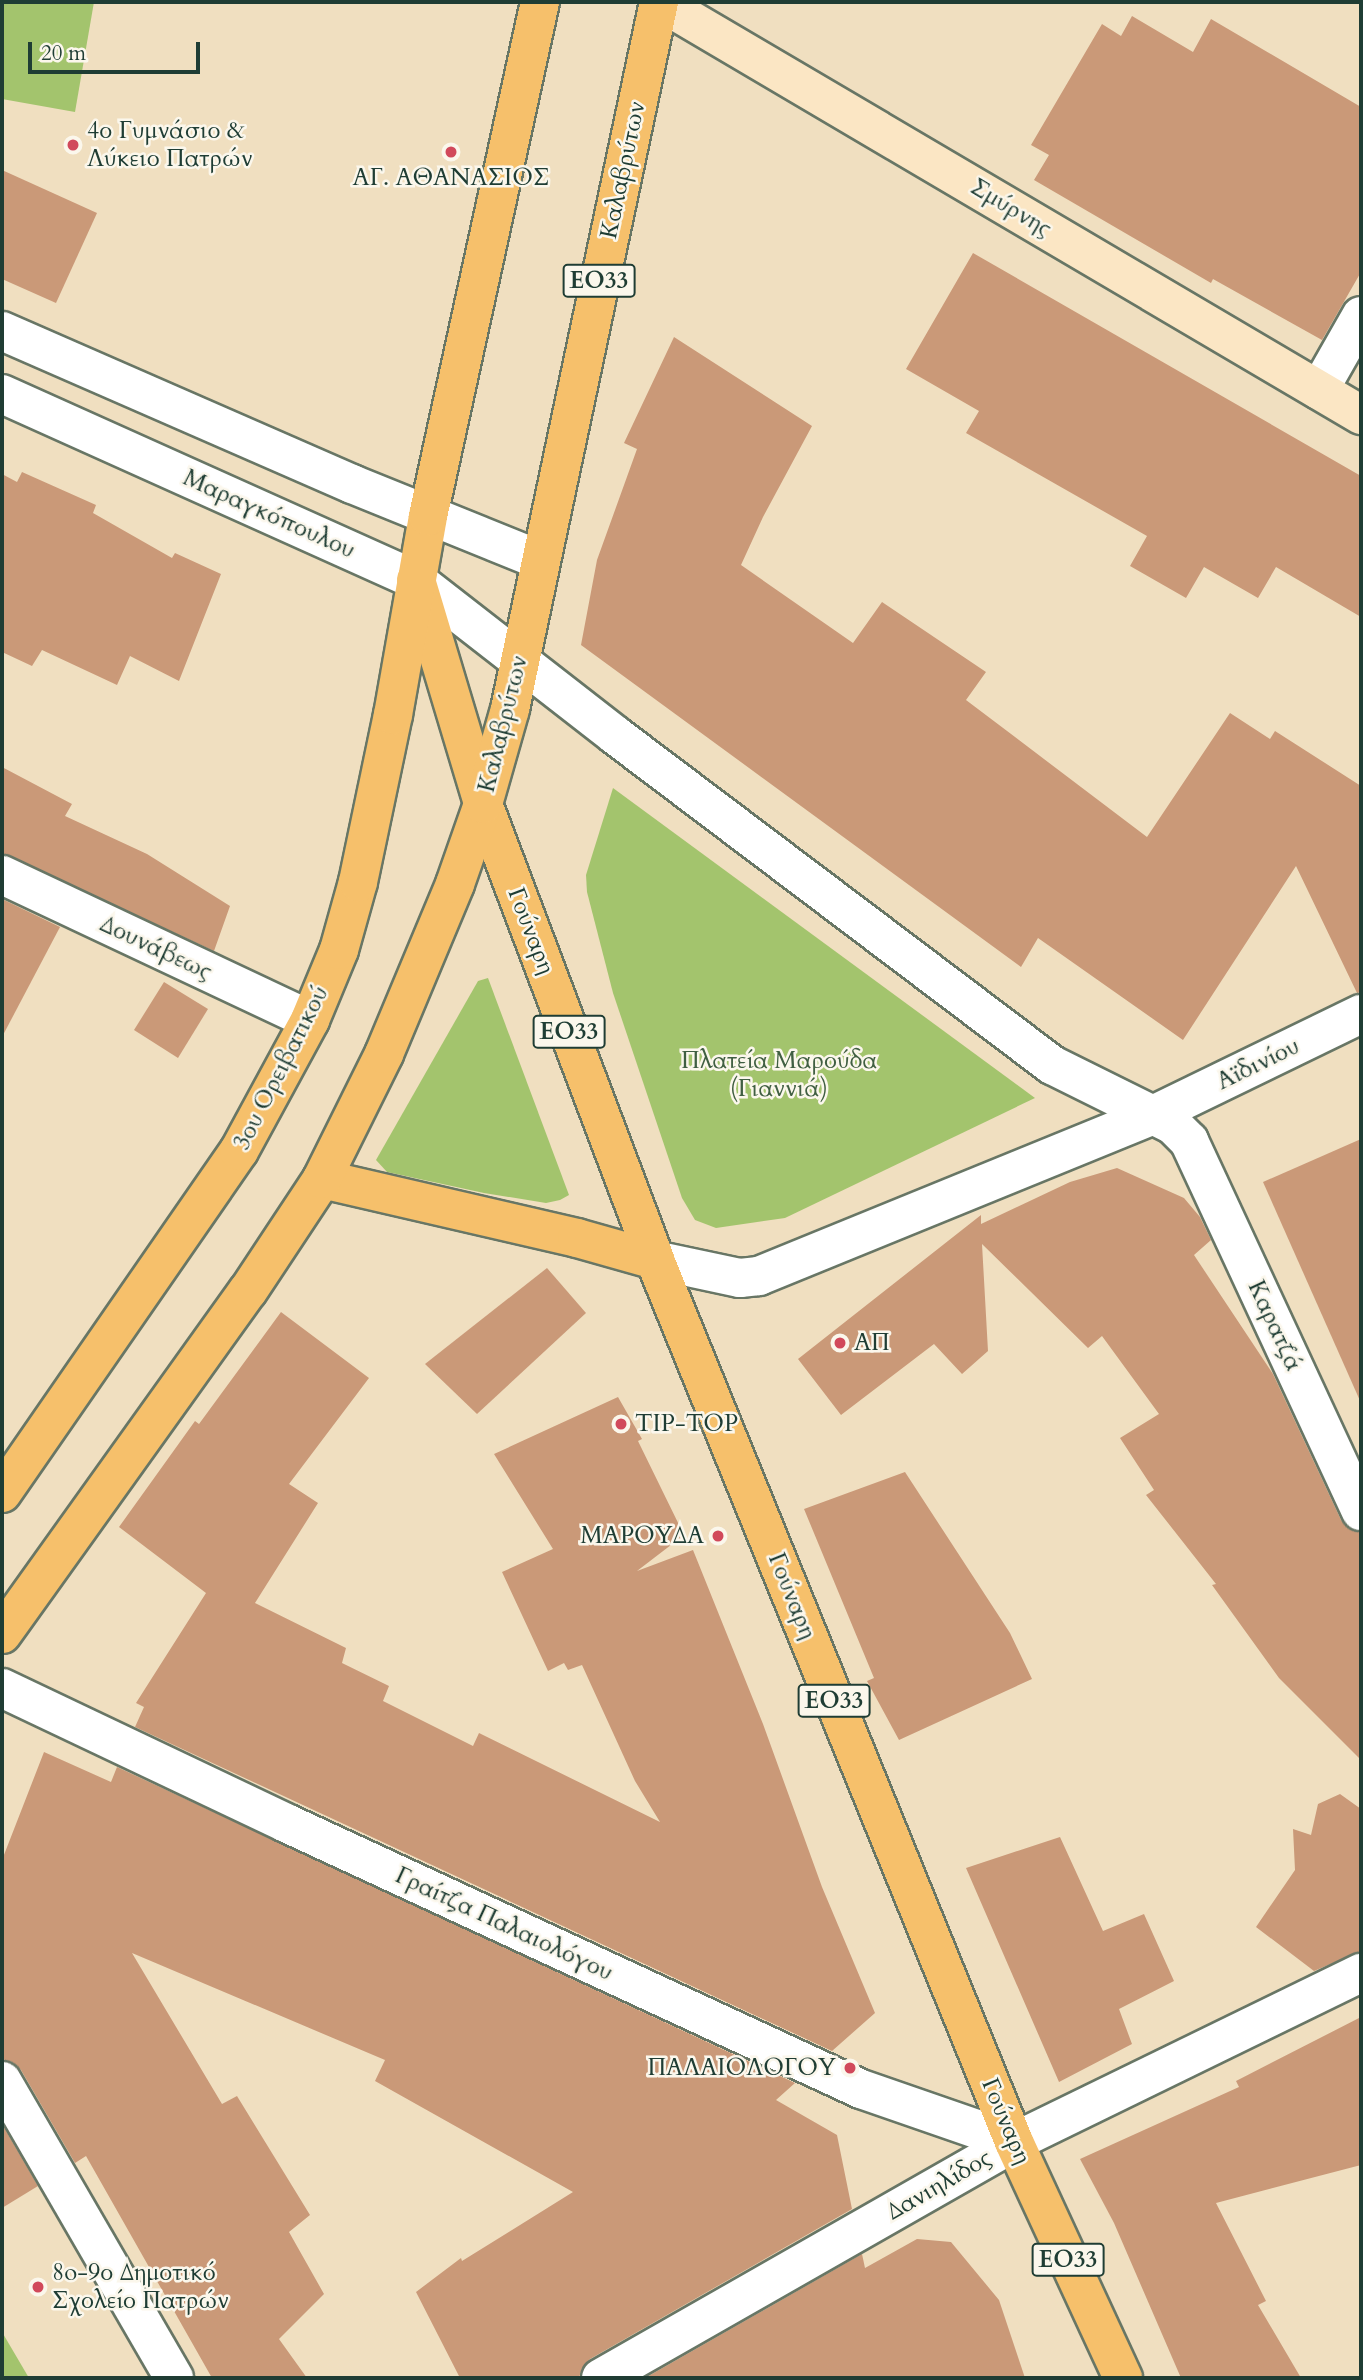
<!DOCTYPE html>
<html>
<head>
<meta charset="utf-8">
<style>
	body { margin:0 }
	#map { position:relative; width:1363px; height:2380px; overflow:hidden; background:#f0dfc0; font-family:Cardo,serif }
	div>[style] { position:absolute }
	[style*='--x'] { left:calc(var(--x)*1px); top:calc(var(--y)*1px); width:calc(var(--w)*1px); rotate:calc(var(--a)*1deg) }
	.green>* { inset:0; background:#a3c46d }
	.building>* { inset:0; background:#ca9978 }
	.roads { filter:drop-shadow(2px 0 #687665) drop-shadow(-2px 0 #687665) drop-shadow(0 2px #687665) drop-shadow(0 -2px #687665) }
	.minor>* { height:38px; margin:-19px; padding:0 19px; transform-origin:19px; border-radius:19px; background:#fff }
	.tertiary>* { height:38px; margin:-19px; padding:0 19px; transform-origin:19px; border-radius:19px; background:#fff }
	.secondary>* { height:38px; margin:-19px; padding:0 19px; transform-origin:19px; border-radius:19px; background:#fbe6c4 }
	.primary>* { height:38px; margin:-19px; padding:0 19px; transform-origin:19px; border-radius:19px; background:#f6c06b }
	.dots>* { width:19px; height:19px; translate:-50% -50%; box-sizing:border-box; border:4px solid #fbf7ec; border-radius:50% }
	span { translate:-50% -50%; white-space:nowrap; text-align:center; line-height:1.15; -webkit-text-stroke:5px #fbf7ec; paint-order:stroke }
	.shield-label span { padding:2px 5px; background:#fbf7ec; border:2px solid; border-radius:5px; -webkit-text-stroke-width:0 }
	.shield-label { font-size:23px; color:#1f3d34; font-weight:700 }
	.poi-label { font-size:24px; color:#1f3d34 }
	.left { translate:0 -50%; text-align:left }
	.right { translate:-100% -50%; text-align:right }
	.street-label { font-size:24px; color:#1f3d34 }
	.park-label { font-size:24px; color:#405f42 }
	.frame { position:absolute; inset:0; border:4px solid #1f3d34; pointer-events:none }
	.scale { position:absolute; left:28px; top:42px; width:172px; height:32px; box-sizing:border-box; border:4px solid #1f3d34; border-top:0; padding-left:9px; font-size:21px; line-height:24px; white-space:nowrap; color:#1f3d34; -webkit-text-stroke:5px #fbf7ec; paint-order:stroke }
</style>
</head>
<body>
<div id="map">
	<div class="green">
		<i style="clip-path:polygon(2px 2px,94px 2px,75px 112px,2px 99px)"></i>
		<i style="clip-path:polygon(613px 788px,1035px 1098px,785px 1218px,716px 1228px,695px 1220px,682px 1198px,613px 993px,587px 892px,586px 875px)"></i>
		<i style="clip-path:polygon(488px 978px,569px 1195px,560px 1200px,546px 1203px,484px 1193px,387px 1172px,376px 1160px,478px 981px)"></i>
		<i style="clip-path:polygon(2px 2332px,29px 2378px,2px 2378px)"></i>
	</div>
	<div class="building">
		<i style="clip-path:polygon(1132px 16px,1193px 52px,1211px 19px,1361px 107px,1361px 272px,1322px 340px,1213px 279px,1211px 283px,1034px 180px,1049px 155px,1031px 145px,1102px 24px,1121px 36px)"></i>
		<i style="clip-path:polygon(2px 170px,97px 213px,56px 303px,2px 279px)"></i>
		<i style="clip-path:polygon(973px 253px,1361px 476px,1361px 617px,1276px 567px,1258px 598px,1204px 567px,1186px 598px,1130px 566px,1147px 536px,966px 433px,979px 411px,906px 369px)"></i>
		<i style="clip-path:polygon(674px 337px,812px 426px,763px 517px,741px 565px,853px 643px,882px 602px,986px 672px,966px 700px,1147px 837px,1230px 713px,1270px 739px,1275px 731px,1361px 786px,1361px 992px,1357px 993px,1296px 866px,1183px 1040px,1038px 938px,1021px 967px,581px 645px,597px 560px,637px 449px,624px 443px)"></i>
		<i style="clip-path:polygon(22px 472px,96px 505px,93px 513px,172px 558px,175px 553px,221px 574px,179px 681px,130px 656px,117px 685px,42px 650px,32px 666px,2px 652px,2px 474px,17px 482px)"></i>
		<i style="clip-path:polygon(2px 767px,72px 804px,65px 816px,147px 854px,230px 906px,214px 951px,2px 853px)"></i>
		<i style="clip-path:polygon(2px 899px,60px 927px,2px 1037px)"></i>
		<i style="clip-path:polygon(164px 982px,208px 1009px,178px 1058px,134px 1030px)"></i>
		<i style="clip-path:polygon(1361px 1139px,1361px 1403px,1263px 1182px)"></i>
		<i style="clip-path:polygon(1117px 1168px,1184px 1198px,1200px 1217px,1211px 1240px,1194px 1255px,1273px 1374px,1341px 1520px,1349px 1529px,1361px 1532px,1361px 1760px,1279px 1678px,1212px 1585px,1216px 1584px,1146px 1495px,1154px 1490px,1120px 1438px,1159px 1414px,1102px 1336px,1088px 1348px,982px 1244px,988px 1351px,962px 1374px,934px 1344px,841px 1415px,798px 1359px,981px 1215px,981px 1224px,1070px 1182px)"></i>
		<i style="clip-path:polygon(547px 1268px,586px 1313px,477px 1414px,425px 1364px)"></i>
		<i style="clip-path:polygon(281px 1312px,369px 1378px,289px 1484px,318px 1503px,255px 1603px,346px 1648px,342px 1663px,389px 1686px,383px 1701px,473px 1746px,479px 1733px,660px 1822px,635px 1781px,582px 1665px,568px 1670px,564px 1663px,548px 1671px,502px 1572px,553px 1549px,494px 1454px,618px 1397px,642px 1439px,638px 1441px,684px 1535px,637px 1571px,693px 1550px,763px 1724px,822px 1887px,875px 2013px,832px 2051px,135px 1727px,144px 1707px,136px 1703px,206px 1593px,119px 1527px,195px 1421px,199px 1424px)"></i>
		<i style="clip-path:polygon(905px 1472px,1010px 1633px,1032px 1679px,899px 1740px,867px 1681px,874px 1678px,804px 1509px)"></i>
		<i style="clip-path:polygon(44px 1752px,111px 1782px,117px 1767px,795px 2083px,776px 2100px,837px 2135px,852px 2209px,590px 2359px,582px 2368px,579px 2378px,460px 2378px,416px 2292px,461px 2258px,462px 2261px,573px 2192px,375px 2081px,385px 2060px,132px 1953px,222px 2104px,237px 2096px,310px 2215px,289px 2232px,324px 2294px,279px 2339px,307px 2378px,212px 2378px,86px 2156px,75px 2163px,21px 2070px,12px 2062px,2px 2059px,2px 1860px)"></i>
		<i style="clip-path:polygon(1340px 1794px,1361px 1809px,1361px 1951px,1314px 1971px,1256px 1927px,1295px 1870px,1293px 1829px,1311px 1835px,1318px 1804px)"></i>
		<i style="clip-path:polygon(1060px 1837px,1103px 1931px,1144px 1914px,1174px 1981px,1119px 2009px,1132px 2044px,1059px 2082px,966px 1868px)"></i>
		<i style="clip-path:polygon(1361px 2017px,1361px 2165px,1216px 2203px,1266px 2301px,1258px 2305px,1301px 2378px,1181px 2378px,1114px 2223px,1080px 2159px,1239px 2087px,1236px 2081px)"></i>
		<i style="clip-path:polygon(2px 2124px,38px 2186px,2px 2208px)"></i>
		<i style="clip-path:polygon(917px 2239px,951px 2242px,999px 2300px,1025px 2378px,645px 2378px,862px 2254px,865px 2268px)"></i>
	</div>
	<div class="roads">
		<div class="minor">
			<i style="--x:1319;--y:390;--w:85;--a:-60.4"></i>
			<i style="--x:2;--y:875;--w:340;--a:25.2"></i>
			<i style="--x:655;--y:1260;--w:87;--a:12"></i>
			<i style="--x:740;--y:1278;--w:19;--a:-6"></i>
			<i style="--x:759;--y:1276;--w:428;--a:-22.2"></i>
			<i style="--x:1155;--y:1114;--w:229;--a:-25.9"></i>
			<i style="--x:2;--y:1688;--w:314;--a:25.4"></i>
			<i style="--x:286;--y:1823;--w:634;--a:24.83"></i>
			<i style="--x:861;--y:2089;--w:162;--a:19.1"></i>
		</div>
		<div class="tertiary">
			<i style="--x:2;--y:331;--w:382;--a:23.6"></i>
			<i style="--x:352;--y:484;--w:203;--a:22"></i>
			<i style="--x:2;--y:394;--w:454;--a:24.2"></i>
			<i style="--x:416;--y:580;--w:252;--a:37.9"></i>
			<i style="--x:615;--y:735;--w:548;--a:37.06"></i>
			<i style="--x:1052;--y:1065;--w:135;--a:26.4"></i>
			<i style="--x:1173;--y:1125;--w:23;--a:45"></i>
			<i style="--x:1189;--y:1141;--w:408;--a:65.1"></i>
			<i style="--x:2;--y:2081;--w:343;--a:59.9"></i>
			<i style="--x:601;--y:2378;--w:476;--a:-29.7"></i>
			<i style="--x:1014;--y:2142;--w:386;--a:-26"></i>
		</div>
		<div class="secondary">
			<i style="--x:660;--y:2;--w:814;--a:30.5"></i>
		</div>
		<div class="primary">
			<i style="--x:416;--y:580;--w:234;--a:73.3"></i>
			<i style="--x:483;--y:804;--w:487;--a:69.3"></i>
			<i style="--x:655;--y:1260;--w:952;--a:67.85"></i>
			<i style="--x:1014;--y:2142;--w:260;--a:65.2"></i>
			<i style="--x:322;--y:1179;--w:262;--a:13"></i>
			<i style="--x:577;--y:1238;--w:81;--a:15.8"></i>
			<i style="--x:2;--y:1493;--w:416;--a:-55.3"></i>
			<i style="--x:239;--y:1151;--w:149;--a:-61.5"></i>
			<i style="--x:310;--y:1020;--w:76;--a:-67.5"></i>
			<i style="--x:339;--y:950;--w:71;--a:-74.4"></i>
			<i style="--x:358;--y:882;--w:171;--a:-78.2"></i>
			<i style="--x:393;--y:715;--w:202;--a:-80"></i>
			<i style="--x:428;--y:516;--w:526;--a:-77.71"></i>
			<i style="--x:2;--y:1634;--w:422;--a:-54.4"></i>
			<i style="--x:248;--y:1291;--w:134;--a:-56.5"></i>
			<i style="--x:322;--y:1179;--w:140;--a:-63.6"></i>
			<i style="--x:384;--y:1054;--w:184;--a:-67.3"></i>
			<i style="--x:455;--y:884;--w:85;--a:-70.7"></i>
			<i style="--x:483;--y:804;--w:99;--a:-74.1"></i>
			<i style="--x:510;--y:709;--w:723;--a:-78.1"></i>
		</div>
	</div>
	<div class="dots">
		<i style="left:73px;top:145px;background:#d1495b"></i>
		<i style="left:451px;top:152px;background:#d1495b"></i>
		<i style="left:840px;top:1343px;background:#d1495b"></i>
		<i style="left:621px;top:1424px;background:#d1495b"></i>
		<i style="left:718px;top:1536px;background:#d1495b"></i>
		<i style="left:850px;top:2068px;background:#d1495b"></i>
		<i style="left:38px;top:2287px;background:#d1495b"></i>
	</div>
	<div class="shield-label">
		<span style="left:599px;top:281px">ΕΟ33</span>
		<span style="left:569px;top:1032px">ΕΟ33</span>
		<span style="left:834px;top:1701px">ΕΟ33</span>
		<span style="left:1068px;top:2260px">ΕΟ33</span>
	</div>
	<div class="poi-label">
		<span class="left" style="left:87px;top:145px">4ο Γυμνάσιο &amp;<br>Λύκειο Πατρών</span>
		<span style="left:451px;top:178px">ΑΓ. ΑΘΑΝΑΣΙΟΣ</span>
		<span class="left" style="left:854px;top:1343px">ΑΠ</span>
		<span class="left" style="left:635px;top:1424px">TIP-TOP</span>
		<span class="right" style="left:704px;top:1536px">ΜΑΡΟΥΔΑ</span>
		<span class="right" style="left:836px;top:2068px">ΠΑΛΑΙΟΛΟΓΟΥ</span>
		<span class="left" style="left:52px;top:2287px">8o-9ο Δημοτικό<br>Σχολείο Πατρών</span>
	</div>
	<div class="street-label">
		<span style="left:623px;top:170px;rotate:-78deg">Καλαβρύτων</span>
		<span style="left:1011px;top:208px;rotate:31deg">Σμύρνης</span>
		<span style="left:269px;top:514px;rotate:24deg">Μαραγκόπουλου</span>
		<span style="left:503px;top:724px;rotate:-76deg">Καλαβρύτων</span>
		<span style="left:531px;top:931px;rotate:69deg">Γούναρη</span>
		<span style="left:156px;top:948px;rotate:25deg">Δουνάβεως</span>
		<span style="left:1258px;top:1064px;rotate:-26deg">Αϊδινίου</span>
		<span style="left:281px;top:1068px;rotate:-63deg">3ου Ορειβατικού</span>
		<span style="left:1275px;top:1326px;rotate:65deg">Καρατζά</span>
		<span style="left:792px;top:1596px;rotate:68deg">Γούναρη</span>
		<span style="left:504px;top:1924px;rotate:25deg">Γραίτζα Παλαιολόγου</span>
		<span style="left:1006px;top:2121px;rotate:67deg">Γούναρη</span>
		<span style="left:939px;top:2185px;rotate:-30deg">Δανιηλίδος</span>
	</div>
	<div class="park-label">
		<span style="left:779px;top:1075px">Πλατεία Μαρούδα<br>(Γιαννιά)</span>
	</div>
	<div class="frame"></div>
	<div class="scale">20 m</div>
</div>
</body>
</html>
